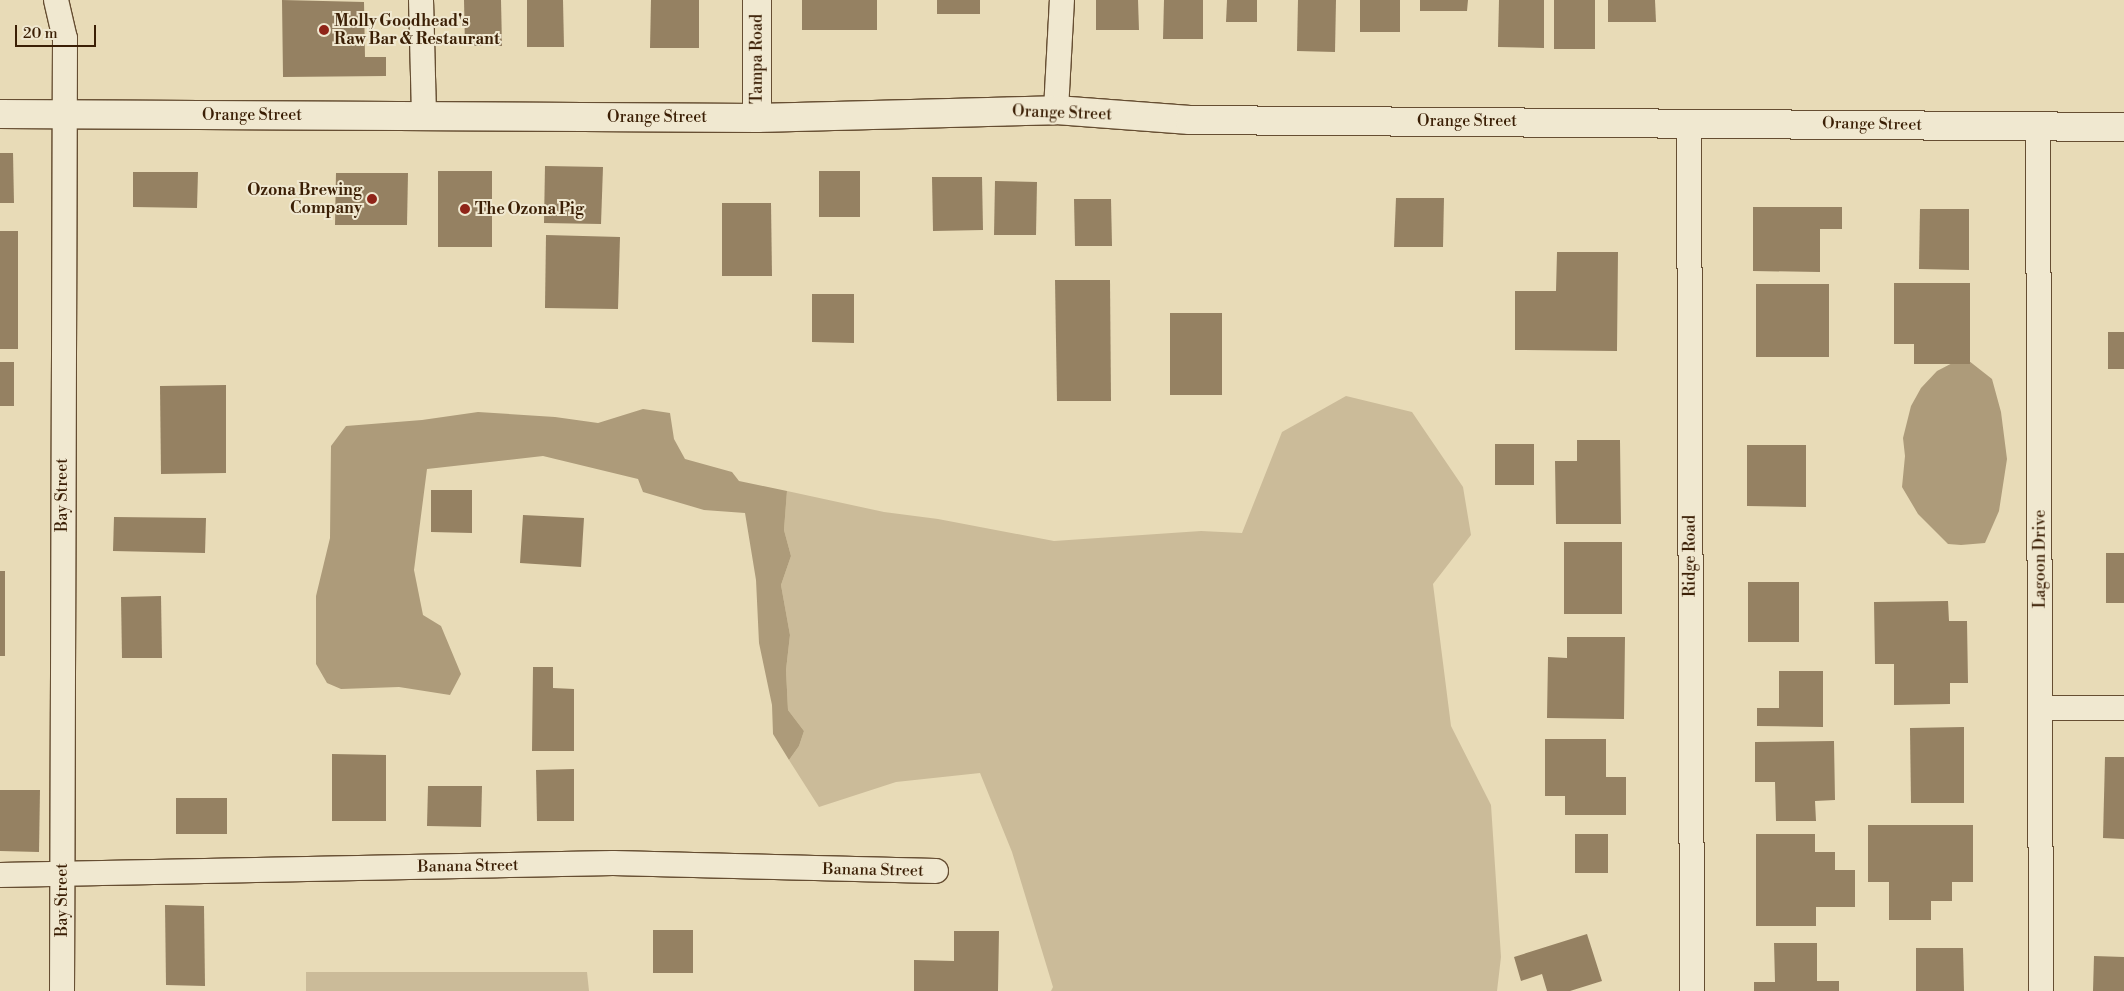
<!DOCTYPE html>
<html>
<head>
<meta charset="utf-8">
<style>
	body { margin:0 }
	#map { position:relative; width:2124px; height:991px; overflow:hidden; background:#e8dbb7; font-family:"Libre Bodoni",serif }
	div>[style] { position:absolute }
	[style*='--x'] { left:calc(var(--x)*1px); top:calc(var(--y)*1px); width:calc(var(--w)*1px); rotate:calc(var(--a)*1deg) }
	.green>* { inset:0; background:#cbbb99 }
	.water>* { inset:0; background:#ad9b7a }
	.building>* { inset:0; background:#958162 }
	.roads { filter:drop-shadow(1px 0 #664e32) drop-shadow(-1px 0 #664e32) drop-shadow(0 1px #664e32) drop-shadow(0 -1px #664e32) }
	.minor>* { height:24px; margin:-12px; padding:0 12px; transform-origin:12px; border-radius:12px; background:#f0e8d0 }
	.tertiary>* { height:28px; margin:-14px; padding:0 14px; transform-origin:14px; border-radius:14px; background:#f0e8d0 }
	.dots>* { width:14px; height:14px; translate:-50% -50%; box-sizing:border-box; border:2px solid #f0e8d0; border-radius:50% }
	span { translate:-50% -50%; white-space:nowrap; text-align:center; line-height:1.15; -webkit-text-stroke:4px #f0e8d0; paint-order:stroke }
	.poi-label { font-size:16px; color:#3b1f05; font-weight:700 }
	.left { translate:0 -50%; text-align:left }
	.right { translate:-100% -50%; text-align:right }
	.street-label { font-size:16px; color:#3b1f05 }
	.scale { position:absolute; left:15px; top:25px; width:81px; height:22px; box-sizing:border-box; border:2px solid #3b1f05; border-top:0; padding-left:6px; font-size:15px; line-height:18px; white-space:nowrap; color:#3b1f05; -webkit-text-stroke:4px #f0e8d0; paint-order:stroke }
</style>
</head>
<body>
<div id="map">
	<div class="green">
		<i style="clip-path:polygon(1346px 396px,1412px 412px,1463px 487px,1471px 535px,1433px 584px,1451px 726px,1491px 805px,1501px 957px,1497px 991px,1051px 991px,1053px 987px,1012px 852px,980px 773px,896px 782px,819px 807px,789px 760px,799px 746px,804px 731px,788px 710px,786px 670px,790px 635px,781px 585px,791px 556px,784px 530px,787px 491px,884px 512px,938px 519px,1054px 541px,1201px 531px,1242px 533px,1282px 432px)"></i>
		<i style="clip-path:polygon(306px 972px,587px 972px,589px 991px,306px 991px)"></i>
	</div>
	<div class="water">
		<i style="clip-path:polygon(1964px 357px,1992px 379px,2001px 412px,2007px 459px,1999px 511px,1985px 543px,1961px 545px,1948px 544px,1918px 514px,1902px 487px,1905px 456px,1903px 438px,1911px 406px,1921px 388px,1937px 371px)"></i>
		<i style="clip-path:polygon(643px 409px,670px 413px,674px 439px,685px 459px,732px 472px,739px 481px,787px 491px,784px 530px,791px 556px,781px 585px,790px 635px,786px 670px,788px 710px,804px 731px,799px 746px,789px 760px,773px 734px,772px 705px,759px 643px,756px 580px,745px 513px,704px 510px,643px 492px,638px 479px,543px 456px,427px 469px,414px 570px,423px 615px,441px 626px,461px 674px,450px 695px,399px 687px,341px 689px,327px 683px,316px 664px,316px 596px,330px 538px,331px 446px,346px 426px,422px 420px,478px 412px,555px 417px,598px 423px)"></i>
	</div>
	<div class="building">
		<i style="clip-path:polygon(282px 0,364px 2px,365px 57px,386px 57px,386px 76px,283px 77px)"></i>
		<i style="clip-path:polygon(464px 0,501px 0,502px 46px,465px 46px)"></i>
		<i style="clip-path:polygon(527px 0,563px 0,564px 47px,527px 47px)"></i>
		<i style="clip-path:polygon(651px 0,699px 0,699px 48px,650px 48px)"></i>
		<i style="clip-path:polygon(802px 0,877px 0,877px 30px,802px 30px)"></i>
		<i style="clip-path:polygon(937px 0,980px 0,980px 14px,937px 14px)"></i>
		<i style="clip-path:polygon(1096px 0,1138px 0,1139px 30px,1096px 30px)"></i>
		<i style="clip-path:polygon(1164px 0,1203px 0,1203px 39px,1163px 39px)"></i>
		<i style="clip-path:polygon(1227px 0,1257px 0,1257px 22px,1226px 22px)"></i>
		<i style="clip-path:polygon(1298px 0,1336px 0,1335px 52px,1297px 51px)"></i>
		<i style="clip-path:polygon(1360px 0,1400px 0,1400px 32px,1360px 32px)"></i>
		<i style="clip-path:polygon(1420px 0,1468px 0,1467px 11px,1420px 11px)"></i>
		<i style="clip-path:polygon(1499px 0,1544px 0,1544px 48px,1498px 47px)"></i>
		<i style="clip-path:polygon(1554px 0,1595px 0,1595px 49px,1554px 49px)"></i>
		<i style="clip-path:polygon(1608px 0,1655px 0,1656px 22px,1608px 22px)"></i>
		<i style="clip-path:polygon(0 153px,13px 153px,14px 203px,0 203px)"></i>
		<i style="clip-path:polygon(545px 166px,603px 167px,601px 224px,544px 223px)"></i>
		<i style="clip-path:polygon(438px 171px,492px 171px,492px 247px,438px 247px)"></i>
		<i style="clip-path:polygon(819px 171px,860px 171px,860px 217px,819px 217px)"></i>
		<i style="clip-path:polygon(133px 172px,198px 172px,197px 208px,133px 207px)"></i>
		<i style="clip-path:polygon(336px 173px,408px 173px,407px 225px,335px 225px)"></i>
		<i style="clip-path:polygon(932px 177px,982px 177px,983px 230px,933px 231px)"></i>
		<i style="clip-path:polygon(995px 181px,1037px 182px,1036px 235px,994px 235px)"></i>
		<i style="clip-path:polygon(1396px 198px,1444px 198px,1443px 247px,1394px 247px)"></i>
		<i style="clip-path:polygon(1074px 199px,1111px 199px,1112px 246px,1075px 246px)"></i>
		<i style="clip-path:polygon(722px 203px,771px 203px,772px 276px,722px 276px)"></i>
		<i style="clip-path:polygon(1753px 207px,1842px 207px,1842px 229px,1820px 229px,1820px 272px,1753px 271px)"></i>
		<i style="clip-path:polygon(1920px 209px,1969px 209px,1969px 270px,1919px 269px)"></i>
		<i style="clip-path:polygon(0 231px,18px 231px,18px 349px,0 349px)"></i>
		<i style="clip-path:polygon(546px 235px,620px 237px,618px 309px,545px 308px)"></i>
		<i style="clip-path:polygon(1557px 252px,1618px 252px,1617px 351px,1515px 350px,1515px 291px,1556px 291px)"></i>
		<i style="clip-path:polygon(1055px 280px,1110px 280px,1111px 401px,1057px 401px)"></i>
		<i style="clip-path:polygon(1894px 283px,1970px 283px,1970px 364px,1914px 364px,1914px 344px,1894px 344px)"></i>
		<i style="clip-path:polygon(1756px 284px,1829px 284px,1829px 357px,1756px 357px)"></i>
		<i style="clip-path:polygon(812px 294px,854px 294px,854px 343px,812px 342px)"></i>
		<i style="clip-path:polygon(1170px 313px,1222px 313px,1222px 395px,1170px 395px)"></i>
		<i style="clip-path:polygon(2108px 332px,2124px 332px,2124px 369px,2108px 369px)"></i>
		<i style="clip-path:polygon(0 362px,14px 362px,14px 406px,0 406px)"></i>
		<i style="clip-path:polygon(226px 385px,226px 473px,161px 474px,160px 386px)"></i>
		<i style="clip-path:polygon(1577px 440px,1620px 440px,1621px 524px,1556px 524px,1555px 461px,1577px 461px)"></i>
		<i style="clip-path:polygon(1495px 444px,1534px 444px,1534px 485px,1495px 485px)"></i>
		<i style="clip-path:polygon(1747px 445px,1806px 445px,1806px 507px,1747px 506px)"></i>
		<i style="clip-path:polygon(431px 490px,472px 490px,472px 533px,431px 532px)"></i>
		<i style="clip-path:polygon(523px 515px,584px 518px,581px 567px,520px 563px)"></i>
		<i style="clip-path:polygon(114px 517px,206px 518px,205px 553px,113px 551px)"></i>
		<i style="clip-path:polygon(1564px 542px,1622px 542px,1622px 614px,1564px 614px)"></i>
		<i style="clip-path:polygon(2106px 553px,2124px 553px,2124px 603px,2106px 603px)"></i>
		<i style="clip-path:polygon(0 571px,5px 571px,5px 656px,0 656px)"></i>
		<i style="clip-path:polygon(1748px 582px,1799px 582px,1799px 642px,1748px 642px)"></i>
		<i style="clip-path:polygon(161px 596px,162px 658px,122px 658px,121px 597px)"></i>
		<i style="clip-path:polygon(1948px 601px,1949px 621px,1967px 621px,1968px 683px,1950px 683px,1950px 704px,1894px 705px,1894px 664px,1875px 664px,1874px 602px)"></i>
		<i style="clip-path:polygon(1567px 637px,1625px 637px,1624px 719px,1547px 718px,1548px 657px,1567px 658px)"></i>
		<i style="clip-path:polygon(533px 667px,553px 667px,553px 688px,574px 689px,574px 751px,532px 751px)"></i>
		<i style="clip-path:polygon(1779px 671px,1823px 671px,1823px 727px,1757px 726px,1757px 708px,1779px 708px)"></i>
		<i style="clip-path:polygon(1964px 727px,1964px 803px,1911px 803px,1910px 728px)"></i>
		<i style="clip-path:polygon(1545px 739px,1606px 739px,1606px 777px,1626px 777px,1626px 815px,1565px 815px,1565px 796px,1545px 796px)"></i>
		<i style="clip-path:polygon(1834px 741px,1835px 800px,1815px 801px,1816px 821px,1776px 821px,1775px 782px,1755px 782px,1755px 742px)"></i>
		<i style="clip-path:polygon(332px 754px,386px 755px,386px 821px,332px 821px)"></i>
		<i style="clip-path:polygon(2105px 757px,2124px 757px,2124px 839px,2103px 838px)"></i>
		<i style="clip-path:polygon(574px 769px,574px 821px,537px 821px,536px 770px)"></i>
		<i style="clip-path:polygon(428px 786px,482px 786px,481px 827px,427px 826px)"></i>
		<i style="clip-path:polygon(0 790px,40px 790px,39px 852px,0 851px)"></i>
		<i style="clip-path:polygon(176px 798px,227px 798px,227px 834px,176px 834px)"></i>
		<i style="clip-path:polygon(1868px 825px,1973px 825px,1973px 882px,1952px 882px,1952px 901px,1931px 901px,1931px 920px,1889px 920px,1889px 882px,1868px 882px)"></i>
		<i style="clip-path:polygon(1575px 834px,1608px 834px,1608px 873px,1575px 873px)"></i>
		<i style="clip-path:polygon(1756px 834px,1815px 834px,1815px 852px,1835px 852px,1835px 870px,1855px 870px,1855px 907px,1816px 907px,1816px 926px,1756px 926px)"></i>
		<i style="clip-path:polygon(165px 905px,204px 906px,205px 986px,166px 985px)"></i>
		<i style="clip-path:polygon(653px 930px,693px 930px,693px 973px,653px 973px)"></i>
		<i style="clip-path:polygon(954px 931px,999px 931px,998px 991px,914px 991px,914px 960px,954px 961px)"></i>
		<i style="clip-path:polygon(1587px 934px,1602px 981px,1570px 991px,1547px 991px,1542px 974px,1521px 981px,1514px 957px)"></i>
		<i style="clip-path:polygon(1774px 943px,1817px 943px,1817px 981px,1839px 981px,1839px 991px,1754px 991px,1754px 982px,1775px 982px)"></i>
		<i style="clip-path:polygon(1916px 948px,1963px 948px,1964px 991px,1916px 991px)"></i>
		<i style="clip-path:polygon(2094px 956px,2124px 957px,2124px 991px,2093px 991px)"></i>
	</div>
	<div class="roads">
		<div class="minor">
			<i style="--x:56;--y:0;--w:39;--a:77"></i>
			<i style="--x:65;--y:38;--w:953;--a:90.18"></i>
			<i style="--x:421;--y:0;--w:115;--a:88.5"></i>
			<i style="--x:1056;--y:110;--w:110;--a:-86.9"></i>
			<i style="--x:1689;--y:122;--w:869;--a:89.8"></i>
			<i style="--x:2038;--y:127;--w:864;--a:89.8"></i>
			<i style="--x:2041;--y:708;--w:83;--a:0"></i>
			<i style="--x:0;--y:875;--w:613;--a:-1.12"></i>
			<i style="--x:613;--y:863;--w:323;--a:1.4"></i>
		</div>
		<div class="tertiary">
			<i style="--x:0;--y:114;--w:757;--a:0.3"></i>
			<i style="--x:757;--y:118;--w:299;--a:-1.5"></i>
			<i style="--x:1056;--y:110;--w:134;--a:4.3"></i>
			<i style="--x:1190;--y:120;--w:934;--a:0.43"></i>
			<i style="--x:757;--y:118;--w:118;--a:-90"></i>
		</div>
	</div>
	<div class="dots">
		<i style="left:324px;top:30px;background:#8f2418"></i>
		<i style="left:372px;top:199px;background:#8f2418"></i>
		<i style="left:465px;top:209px;background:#8f2418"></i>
	</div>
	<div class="poi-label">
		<span class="left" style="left:334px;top:30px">Molly Goodhead's<br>Raw Bar &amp; Restaurant</span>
		<span class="right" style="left:362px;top:199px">Ozona Brewing<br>Company</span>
		<span class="left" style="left:475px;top:209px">The Ozona Pig</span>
	</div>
	<div class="street-label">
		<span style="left:757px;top:59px;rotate:-90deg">Tampa Road</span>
		<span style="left:1062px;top:113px;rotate:2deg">Orange Street</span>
		<span style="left:252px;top:115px">Orange Street</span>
		<span style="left:657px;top:117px">Orange Street</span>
		<span style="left:1467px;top:121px">Orange Street</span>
		<span style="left:1872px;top:124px;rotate:1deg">Orange Street</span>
		<span style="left:62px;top:495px;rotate:-90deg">Bay Street</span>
		<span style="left:1690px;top:556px;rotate:-90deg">Ridge Road</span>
		<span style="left:2040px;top:559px;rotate:-90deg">Lagoon Drive</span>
		<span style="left:468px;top:866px;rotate:-1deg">Banana Street</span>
		<span style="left:873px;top:870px;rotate:1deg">Banana Street</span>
		<span style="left:62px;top:900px;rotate:-90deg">Bay Street</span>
	</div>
	<div class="scale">20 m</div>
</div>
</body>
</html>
